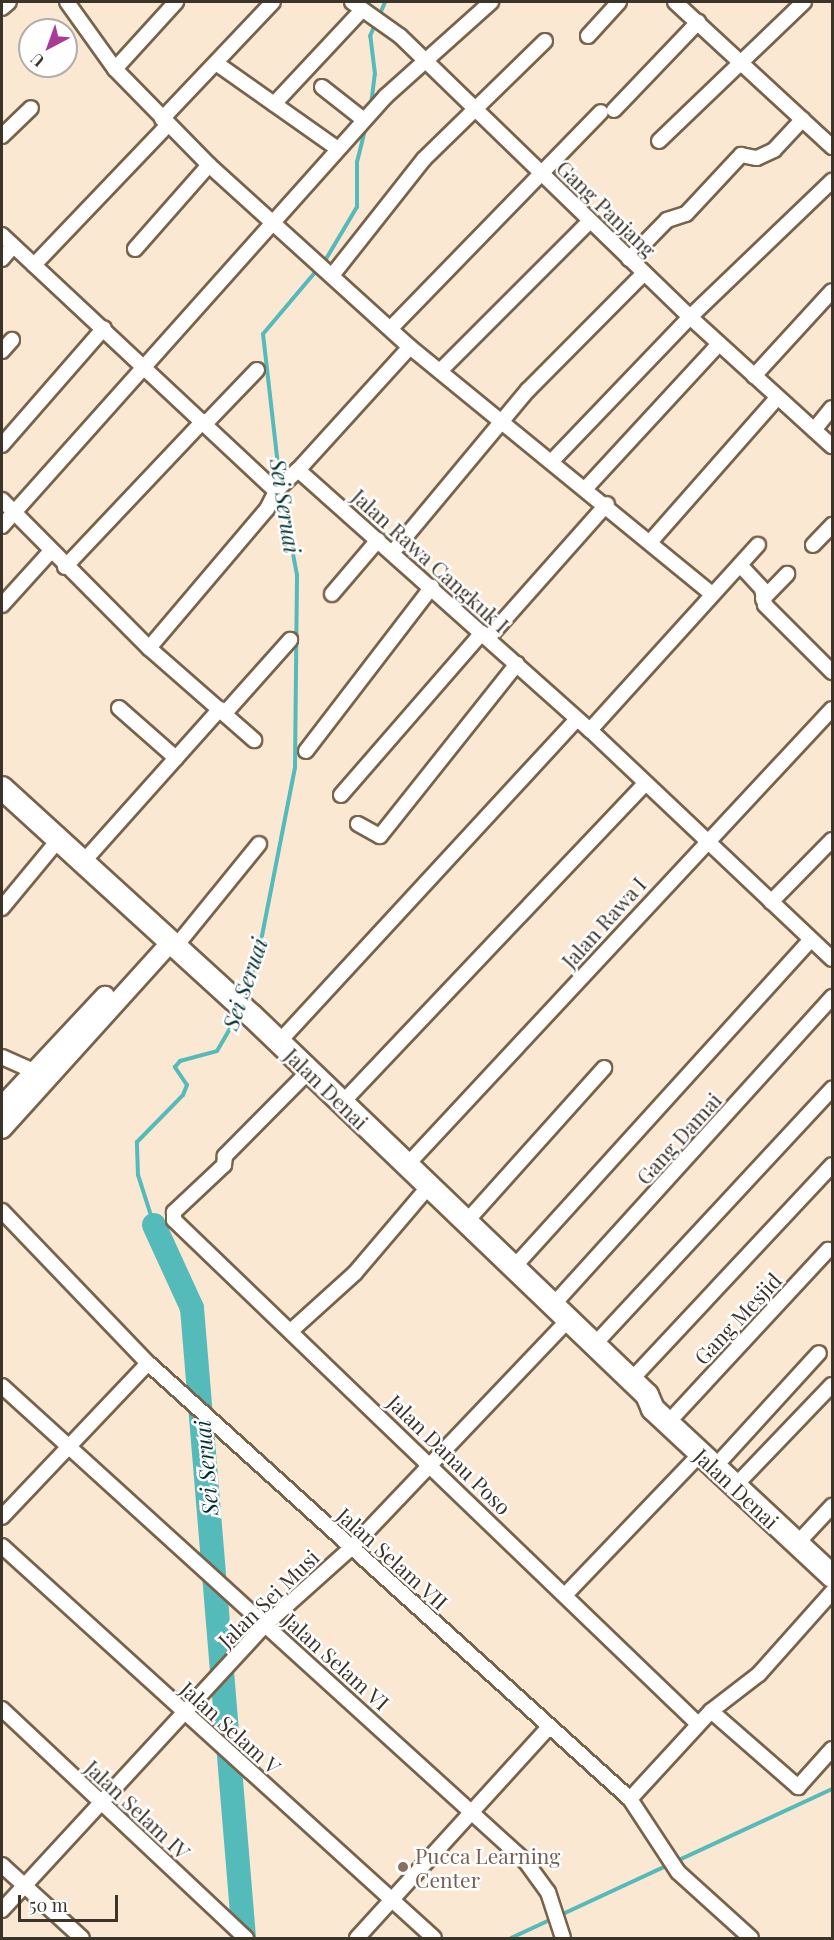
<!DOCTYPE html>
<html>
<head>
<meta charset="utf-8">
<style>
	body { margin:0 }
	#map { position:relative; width:834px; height:1940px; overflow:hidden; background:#fbe8d3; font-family:"Playfair Display",serif }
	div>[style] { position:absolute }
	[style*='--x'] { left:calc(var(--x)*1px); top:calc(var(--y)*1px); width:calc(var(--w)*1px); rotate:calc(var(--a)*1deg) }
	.stream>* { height:4px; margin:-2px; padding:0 2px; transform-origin:2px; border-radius:2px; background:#55baba }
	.river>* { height:24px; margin:-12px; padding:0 12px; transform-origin:12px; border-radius:12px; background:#55baba }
	.roads { filter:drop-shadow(2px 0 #78634b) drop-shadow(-2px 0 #78634b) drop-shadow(0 2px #78634b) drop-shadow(0 -2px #78634b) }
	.minor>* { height:14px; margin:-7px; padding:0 7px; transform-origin:7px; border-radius:7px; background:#fff }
	.tertiary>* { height:18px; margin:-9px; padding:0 9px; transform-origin:9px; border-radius:9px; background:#fff }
	.primary>* { height:22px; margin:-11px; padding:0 11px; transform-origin:11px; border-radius:11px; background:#fff }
	.dots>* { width:16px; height:16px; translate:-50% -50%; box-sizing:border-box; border:3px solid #fff; border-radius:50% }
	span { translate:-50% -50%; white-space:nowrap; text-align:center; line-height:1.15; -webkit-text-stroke:5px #fff; paint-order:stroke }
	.street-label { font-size:21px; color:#3c3329 }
	.education-label { font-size:21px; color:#785e54 }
	.left { translate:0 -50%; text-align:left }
	.water-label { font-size:22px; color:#003131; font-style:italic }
	.frame { position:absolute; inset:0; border:3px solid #3c3329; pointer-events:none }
	.north { position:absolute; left:18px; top:18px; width:60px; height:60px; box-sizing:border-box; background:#fff; border:2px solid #b1ada9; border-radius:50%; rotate:221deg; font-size:16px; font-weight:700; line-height:24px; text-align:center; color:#3c3329 }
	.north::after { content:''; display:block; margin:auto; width:21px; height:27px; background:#ab3a96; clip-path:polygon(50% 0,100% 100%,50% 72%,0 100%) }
	.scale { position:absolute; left:18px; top:1895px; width:100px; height:27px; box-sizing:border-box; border:3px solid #3c3329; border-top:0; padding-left:8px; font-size:18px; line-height:21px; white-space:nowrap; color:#3c3329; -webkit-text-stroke:4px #fff; paint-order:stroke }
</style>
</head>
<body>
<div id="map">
	<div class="stream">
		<i style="--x:371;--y:105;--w:31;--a:-83"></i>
		<i style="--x:375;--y:74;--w:38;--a:-97"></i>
		<i style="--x:370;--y:36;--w:37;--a:-66"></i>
		<i style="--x:323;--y:264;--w:66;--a:-59.2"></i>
		<i style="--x:357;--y:207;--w:45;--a:-90"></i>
		<i style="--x:357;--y:162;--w:36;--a:-76"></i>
		<i style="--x:280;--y:483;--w:150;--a:-96.5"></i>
		<i style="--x:263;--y:334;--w:85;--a:-49.8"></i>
		<i style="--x:245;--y:997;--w:48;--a:-73.1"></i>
		<i style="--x:259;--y:951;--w:187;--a:-78.9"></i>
		<i style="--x:295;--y:767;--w:192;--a:-89.4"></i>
		<i style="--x:297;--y:575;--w:86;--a:-100.7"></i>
		<i style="--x:154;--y:1225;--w:52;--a:-107.7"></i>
		<i style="--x:138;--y:1175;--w:33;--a:-92"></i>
		<i style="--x:137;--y:1142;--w:66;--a:-45.6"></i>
		<i style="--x:183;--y:1095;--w:11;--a:-68"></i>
		<i style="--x:187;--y:1085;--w:22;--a:-124"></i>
		<i style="--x:175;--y:1067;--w:8;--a:-50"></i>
		<i style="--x:180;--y:1061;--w:38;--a:-15"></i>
		<i style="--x:217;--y:1051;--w:44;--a:-59.9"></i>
		<i style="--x:511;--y:1938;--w:354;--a:-24.9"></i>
	</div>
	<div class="river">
		<i style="--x:154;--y:1225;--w:91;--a:65.4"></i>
		<i style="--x:192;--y:1308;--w:632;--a:85.28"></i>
	</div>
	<div class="roads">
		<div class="minor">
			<i style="--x:67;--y:2;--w:82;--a:54.4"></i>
			<i style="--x:115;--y:69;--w:134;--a:45.6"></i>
			<i style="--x:209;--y:165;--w:271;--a:42.2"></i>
			<i style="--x:410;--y:347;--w:390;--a:39.3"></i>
			<i style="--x:352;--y:2;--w:59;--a:35.3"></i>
			<i style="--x:400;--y:36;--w:404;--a:44.1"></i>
			<i style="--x:690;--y:317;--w:192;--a:42.3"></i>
			<i style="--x:675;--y:2;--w:214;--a:42.7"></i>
			<i style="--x:2;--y:8;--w:9;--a:-41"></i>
			<i style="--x:588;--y:36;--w:46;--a:-47.6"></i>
			<i style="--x:216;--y:63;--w:149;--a:35.2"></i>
			<i style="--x:115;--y:69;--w:91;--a:-47.7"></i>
			<i style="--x:322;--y:87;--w:53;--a:38.2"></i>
			<i style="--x:274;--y:104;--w:127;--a:-46.9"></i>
			<i style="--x:614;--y:110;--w:122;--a:-46.3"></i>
			<i style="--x:162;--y:119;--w:161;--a:-46.5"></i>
			<i style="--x:2;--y:136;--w:40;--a:-44"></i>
			<i style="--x:659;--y:141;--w:201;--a:-43.8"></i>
			<i style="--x:2;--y:235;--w:375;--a:43.1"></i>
			<i style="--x:276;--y:491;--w:30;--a:-44"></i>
			<i style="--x:298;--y:470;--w:391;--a:41.7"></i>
			<i style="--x:590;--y:730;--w:333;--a:43.4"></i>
			<i style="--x:135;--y:249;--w:112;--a:-48.6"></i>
			<i style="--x:2;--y:259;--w:17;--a:-50"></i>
			<i style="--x:629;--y:259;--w:54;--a:-45.7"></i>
			<i style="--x:667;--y:220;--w:20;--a:-18"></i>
			<i style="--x:686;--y:214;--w:81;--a:-47"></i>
			<i style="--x:741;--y:155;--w:16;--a:11"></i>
			<i style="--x:757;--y:158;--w:19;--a:-25"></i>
			<i style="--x:774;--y:150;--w:42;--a:-46.9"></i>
			<i style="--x:34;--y:265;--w:194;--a:-46.3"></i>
			<i style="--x:334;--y:273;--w:145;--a:-51.7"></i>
			<i style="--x:424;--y:159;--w:169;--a:-44.3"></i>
			<i style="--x:391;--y:328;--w:301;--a:-45.8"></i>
			<i style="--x:2;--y:351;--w:15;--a:-48"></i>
			<i style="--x:440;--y:371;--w:211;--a:-45"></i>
			<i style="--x:754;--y:376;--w:115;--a:-47.5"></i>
			<i style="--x:205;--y:424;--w:75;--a:-46.1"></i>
			<i style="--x:814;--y:430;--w:28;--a:-51"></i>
			<i style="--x:2;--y:445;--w:155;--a:-48.9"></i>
			<i style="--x:551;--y:462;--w:201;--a:-46.2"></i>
			<i style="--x:690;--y:317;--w:197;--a:-43.8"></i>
			<i style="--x:298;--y:470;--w:166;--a:-47.7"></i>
			<i style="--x:586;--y:488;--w:196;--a:-47.3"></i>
			<i style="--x:2;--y:500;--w:209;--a:45.2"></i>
			<i style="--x:149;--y:648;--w:140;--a:41.2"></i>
			<i style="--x:2;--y:526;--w:577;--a:-48.23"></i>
			<i style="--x:386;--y:96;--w:141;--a:-41.8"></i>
			<i style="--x:651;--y:541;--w:191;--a:-48.6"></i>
			<i style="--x:813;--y:545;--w:28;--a:-46"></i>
			<i style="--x:392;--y:553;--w:212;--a:-50.2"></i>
			<i style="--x:528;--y:390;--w:165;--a:-45.2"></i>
			<i style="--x:740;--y:565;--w:33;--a:47"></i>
			<i style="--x:762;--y:589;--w:16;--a:79"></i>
			<i style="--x:765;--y:605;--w:95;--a:45"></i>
			<i style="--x:65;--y:567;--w:201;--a:-46.6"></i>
			<i style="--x:332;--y:594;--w:71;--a:-49.6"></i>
			<i style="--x:763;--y:599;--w:35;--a:-46"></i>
			<i style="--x:2;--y:605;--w:72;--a:-47.8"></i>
			<i style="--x:488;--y:638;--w:179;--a:-48.4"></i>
			<i style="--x:149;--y:648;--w:182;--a:-49.7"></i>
			<i style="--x:267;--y:509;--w:20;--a:-63"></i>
			<i style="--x:119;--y:708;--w:76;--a:41.3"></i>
			<i style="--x:225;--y:713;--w:98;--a:-48.3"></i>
			<i style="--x:590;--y:730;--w:250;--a:-47.8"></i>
			<i style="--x:306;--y:751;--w:207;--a:-52.5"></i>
			<i style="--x:341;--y:795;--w:215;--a:-49"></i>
			<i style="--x:358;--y:824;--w:25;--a:29"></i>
			<i style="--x:380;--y:836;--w:220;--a:-51.5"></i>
			<i style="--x:84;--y:861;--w:204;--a:-48.2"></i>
			<i style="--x:771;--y:902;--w:87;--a:-45.5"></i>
			<i style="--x:2;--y:908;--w:89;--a:-50.4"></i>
			<i style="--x:177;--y:945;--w:130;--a:-50.9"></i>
			<i style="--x:279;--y:1042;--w:439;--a:-47.3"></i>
			<i style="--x:2;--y:1057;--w:35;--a:24"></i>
			<i style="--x:309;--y:1071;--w:120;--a:134.7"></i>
			<i style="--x:225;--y:1156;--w:9;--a:96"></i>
			<i style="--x:224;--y:1165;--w:69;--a:136.8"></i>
			<i style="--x:174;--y:1212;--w:8;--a:90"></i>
			<i style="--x:174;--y:1220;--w:727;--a:43.89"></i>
			<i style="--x:342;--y:1103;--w:440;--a:-46.5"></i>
			<i style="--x:407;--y:1165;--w:623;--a:-47.02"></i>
			<i style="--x:2;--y:1211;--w:211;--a:46.2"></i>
			<i style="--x:148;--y:1363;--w:650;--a:42.13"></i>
			<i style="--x:630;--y:1799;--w:87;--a:56.7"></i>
			<i style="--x:678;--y:1872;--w:98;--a:42.1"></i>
			<i style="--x:466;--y:1222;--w:207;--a:-48.1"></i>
			<i style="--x:514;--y:1267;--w:442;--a:-47.8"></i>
			<i style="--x:553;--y:1305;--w:416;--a:-47.8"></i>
			<i style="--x:292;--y:1330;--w:85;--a:-42.1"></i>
			<i style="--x:355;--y:1273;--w:114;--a:-49.6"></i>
			<i style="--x:594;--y:1345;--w:350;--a:-47.1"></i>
			<i style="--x:631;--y:1380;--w:294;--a:-46.9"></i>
			<i style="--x:2;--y:1386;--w:708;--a:42.25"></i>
			<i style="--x:526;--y:1862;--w:37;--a:54"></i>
			<i style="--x:548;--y:1892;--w:48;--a:71.9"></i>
			<i style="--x:676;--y:1414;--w:224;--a:-47.2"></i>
			<i style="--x:723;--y:1458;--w:142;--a:-47.6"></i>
			<i style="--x:735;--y:1486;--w:140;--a:-46.2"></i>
			<i style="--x:2;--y:1517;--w:212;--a:-46.5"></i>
			<i style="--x:805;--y:1535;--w:40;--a:-47"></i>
			<i style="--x:2;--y:1546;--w:583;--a:42.22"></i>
			<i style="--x:565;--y:1595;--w:195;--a:-46.2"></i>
			<i style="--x:2;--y:1709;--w:335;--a:43.2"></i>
			<i style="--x:711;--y:1711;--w:116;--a:41.1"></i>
			<i style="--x:798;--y:1787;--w:51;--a:-48.2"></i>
			<i style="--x:630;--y:1799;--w:120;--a:-47.4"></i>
			<i style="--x:711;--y:1711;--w:61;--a:-37.6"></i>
			<i style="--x:759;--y:1674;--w:110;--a:-48.3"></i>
			<i style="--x:2;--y:1865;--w:108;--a:42.4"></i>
			<i style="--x:2;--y:1910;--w:388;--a:-47.3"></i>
			<i style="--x:265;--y:1625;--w:115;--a:-41.8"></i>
			<i style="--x:351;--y:1548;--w:315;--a:-46.4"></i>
			<i style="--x:357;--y:1938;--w:285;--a:-47.7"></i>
		</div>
		<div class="tertiary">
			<i style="--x:2;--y:1106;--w:151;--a:-46.9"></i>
			<i style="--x:2;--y:1129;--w:253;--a:-47.9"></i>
		</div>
		<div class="primary">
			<i style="--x:2;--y:788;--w:337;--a:42.4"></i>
			<i style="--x:251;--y:1015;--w:549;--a:43.82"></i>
			<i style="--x:647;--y:1395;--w:15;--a:67"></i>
			<i style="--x:653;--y:1409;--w:245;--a:43"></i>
		</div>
	</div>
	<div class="dots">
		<i style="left:403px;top:1867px;background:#8d6e63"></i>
	</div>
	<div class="street-label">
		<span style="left:607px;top:208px;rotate:44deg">Gang Panjang</span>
		<span style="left:431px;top:560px;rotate:42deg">Jalan Rawa Cangkuk I</span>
		<span style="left:603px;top:922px;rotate:-48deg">Jalan Rawa I</span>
		<span style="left:327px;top:1088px;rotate:44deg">Jalan Denai</span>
		<span style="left:678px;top:1138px;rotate:-48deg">Gang Damai</span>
		<span style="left:737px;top:1318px;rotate:-47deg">Gang Mesjid</span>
		<span style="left:450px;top:1454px;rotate:44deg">Jalan Danau Poso</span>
		<span style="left:737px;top:1488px;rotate:43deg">Jalan Denai</span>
		<span style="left:393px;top:1558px;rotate:42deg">Jalan Selam VII</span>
		<span style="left:268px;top:1598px;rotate:-44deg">Jalan Sei Musi</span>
		<span style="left:337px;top:1661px;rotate:42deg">Jalan Selam VI</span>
		<span style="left:231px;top:1727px;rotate:42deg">Jalan Selam V</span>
		<span style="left:138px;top:1809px;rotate:43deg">Jalan Selam IV</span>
	</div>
	<div class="education-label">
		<span class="left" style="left:415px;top:1867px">Pucca Learning<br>Center</span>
	</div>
	<div class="water-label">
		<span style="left:285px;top:506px;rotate:81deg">Sei Seruai</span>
		<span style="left:245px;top:984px;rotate:-71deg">Sei Seruai</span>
		<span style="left:206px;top:1468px;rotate:-95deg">Sei Seruai</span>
	</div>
	<div class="frame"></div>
	<div class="north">U</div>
	<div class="scale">50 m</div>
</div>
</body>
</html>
